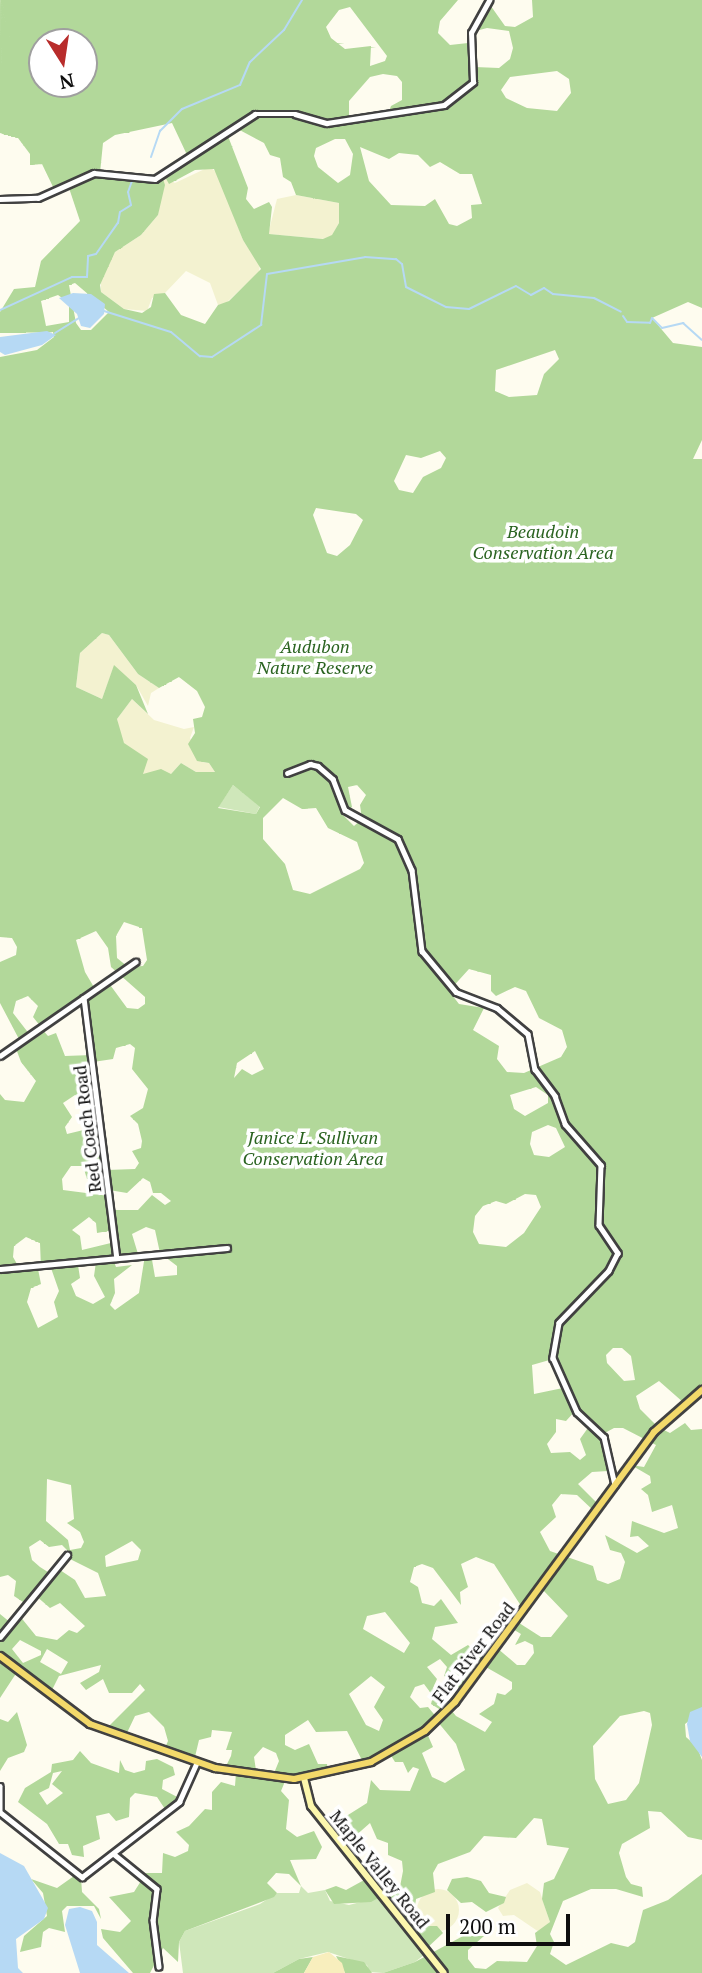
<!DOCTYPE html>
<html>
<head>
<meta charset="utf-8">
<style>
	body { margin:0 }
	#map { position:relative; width:702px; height:1973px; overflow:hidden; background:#fefcef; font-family:"PT Serif",serif }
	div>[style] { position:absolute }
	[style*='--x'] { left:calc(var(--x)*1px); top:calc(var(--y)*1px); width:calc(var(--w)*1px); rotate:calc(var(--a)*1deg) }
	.farmland>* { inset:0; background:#f3f2d0 }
	.round { border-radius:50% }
	.green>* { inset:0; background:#cfe7ba }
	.forest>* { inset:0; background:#b2d89a }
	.sand>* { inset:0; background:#f8eebd }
	.water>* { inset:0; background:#b6d9f4 }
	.stream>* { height:2px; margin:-1px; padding:0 1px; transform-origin:1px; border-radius:1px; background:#b6d9f4 }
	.roads { filter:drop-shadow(2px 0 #414141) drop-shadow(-2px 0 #414141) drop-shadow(0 2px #414141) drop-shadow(0 -2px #414141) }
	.street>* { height:4.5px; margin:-2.25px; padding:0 2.25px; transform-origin:2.25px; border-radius:2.25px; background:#fff }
	.secondary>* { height:6px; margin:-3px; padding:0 3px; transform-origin:3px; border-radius:3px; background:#fcf7ad }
	.primary>* { height:6px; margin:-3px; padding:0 3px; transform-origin:3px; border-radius:3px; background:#f3d96a }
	span { translate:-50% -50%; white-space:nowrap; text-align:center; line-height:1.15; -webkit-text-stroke:7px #fff; paint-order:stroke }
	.park-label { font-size:18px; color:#2a6320; font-style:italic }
	.street-label { font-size:18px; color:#0e0e0e }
	.north { position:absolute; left:28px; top:28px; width:70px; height:70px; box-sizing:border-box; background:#fff; border:2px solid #9f9f9f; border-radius:50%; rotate:168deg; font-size:19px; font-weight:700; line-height:28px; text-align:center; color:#0e0e0e }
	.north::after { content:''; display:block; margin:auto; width:24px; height:32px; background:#b82c2b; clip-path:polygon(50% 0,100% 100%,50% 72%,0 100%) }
	.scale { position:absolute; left:446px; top:1914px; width:124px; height:32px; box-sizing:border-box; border:4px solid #0e0e0e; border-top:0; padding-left:9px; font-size:21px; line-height:24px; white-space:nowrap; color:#0e0e0e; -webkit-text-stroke:5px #fff; paint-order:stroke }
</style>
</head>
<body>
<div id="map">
	<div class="farmland">
		<i style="clip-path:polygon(209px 167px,217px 172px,243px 240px,260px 265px,259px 272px,225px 304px,218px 305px,210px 283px,186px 271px,165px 293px,152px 298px,147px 311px,124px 309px,101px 292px,101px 276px,115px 252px,141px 235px,158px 215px,162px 176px,175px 183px)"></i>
		<i style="clip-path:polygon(296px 195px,339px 203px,339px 223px,332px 236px,324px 239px,268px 234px,277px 199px)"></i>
		<i style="clip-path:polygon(102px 633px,109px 635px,138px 674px,159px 688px,151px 693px,148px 706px,136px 685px,114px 666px,102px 699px,76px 687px,80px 653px)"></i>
		<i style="clip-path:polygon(132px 699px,154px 720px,184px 729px,194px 727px,190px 738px,202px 762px,209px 763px,215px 772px,196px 772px,181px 763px,171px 774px,143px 774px,119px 735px,117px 719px)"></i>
		<i style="clip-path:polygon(527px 1883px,540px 1892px,550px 1922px,539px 1932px,514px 1915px,503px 1916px,498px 1908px,510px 1890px)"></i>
		<i class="round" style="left:417px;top:1889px;width:42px;height:42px"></i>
	</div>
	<div class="green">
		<i style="clip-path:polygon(233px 785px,260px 806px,256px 814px,218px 807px)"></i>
		<i style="clip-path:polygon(301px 1886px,308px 1893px,325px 1890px,330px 1901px,349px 1905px,380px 1897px,428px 1952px,415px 1962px,383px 1973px,369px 1972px,367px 1965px,328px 1952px,299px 1959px,273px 1973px,183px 1973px,179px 1942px,185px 1931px,260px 1904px,277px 1893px,299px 1893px)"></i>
	</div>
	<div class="forest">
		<i style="clip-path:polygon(evenodd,0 0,458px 0,440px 21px,438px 33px,450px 45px,468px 43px,475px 67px,499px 68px,510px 59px,513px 48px,509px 31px,487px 28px,472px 32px,488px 2px,505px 26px,515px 27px,533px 17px,532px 0,702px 0,702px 308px,688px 302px,652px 318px,673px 343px,702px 347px,702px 440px,693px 459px,702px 459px,702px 1391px,684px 1403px,659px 1381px,636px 1396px,640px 1409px,658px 1427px,670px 1433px,685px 1423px,691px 1430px,702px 1429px,702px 1711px,685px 1724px,686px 1737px,697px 1747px,702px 1760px,702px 1840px,688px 1837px,661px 1812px,648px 1811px,650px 1828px,622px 1844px,619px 1853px,626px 1877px,631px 1884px,642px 1887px,643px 1897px,616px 1889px,591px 1889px,563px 1901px,550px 1934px,554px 1942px,550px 1954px,566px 1965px,611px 1943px,628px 1947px,635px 1942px,643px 1910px,668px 1900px,702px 1874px,702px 1973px,383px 1973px,415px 1962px,463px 1936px,484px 1936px,468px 1950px,468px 1959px,475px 1968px,486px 1969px,497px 1961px,527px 1962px,537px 1946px,535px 1933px,550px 1922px,542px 1899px,544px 1883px,554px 1879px,569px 1848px,547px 1845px,542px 1819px,534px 1818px,516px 1838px,484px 1836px,470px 1852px,438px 1864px,433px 1873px,435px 1892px,416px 1899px,415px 1907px,423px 1926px,437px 1926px,443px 1933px,426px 1949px,384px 1901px,399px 1892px,403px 1871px,402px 1861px,388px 1855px,388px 1843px,377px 1839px,370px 1823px,345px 1845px,329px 1827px,367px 1803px,371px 1780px,380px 1790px,410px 1791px,419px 1769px,413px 1767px,408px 1773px,403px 1762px,395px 1762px,390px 1754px,364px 1764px,347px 1731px,316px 1732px,308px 1720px,285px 1735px,285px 1745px,295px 1750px,309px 1744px,318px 1764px,327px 1764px,329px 1774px,286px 1779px,281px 1791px,289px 1800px,286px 1829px,297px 1837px,314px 1831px,322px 1847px,316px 1859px,290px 1860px,301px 1886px,289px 1874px,276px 1873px,267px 1883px,277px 1893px,274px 1897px,185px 1931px,179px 1942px,178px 1962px,163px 1948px,150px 1973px,133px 1973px,103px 1938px,101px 1929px,120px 1932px,131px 1921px,109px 1897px,134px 1892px,146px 1873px,162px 1873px,163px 1853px,175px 1857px,188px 1851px,189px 1845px,176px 1832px,189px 1826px,205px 1809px,212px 1810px,212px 1792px,221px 1782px,235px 1786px,236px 1773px,224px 1770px,231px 1756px,232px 1750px,226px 1750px,232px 1732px,212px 1730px,211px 1737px,199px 1740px,194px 1761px,164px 1750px,168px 1741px,164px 1727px,149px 1712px,135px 1716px,125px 1737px,105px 1730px,145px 1690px,140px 1684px,132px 1693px,109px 1693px,103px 1679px,86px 1690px,80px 1683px,99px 1672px,101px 1665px,59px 1676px,49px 1696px,17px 1672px,0 1698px,0 1614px,11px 1623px,19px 1615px,36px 1636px,57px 1640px,69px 1630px,77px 1633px,85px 1626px,60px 1603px,50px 1608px,35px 1595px,26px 1604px,14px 1596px,16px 1581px,8px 1575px,0 1577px,0 1094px,5px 1100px,24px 1102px,36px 1081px,21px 1062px,15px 1046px,20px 1041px,0 1003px,0 962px,16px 955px,17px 947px,12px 938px,0 937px,0 357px,37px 350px,54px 337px,53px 332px,0 333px,0 312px,14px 289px,35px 287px,41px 261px,80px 221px,68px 185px,55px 191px,42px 164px,30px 165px,30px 154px,18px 138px,0 133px,0 0,350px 7px,387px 56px,385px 61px,370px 66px,371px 46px,345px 49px,331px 38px,326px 27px,339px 10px,350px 7px,0 0,42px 42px,84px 42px,84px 84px,42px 84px,42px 42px,0 0,557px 71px,569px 79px,571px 93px,557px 111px,527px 108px,506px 98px,501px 90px,510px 77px,557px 71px,0 0,383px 74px,397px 76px,402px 82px,402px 100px,391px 106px,388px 114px,349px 120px,349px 101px,370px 77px,383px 74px,0 0,172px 123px,188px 157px,164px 175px,169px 184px,195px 170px,214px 169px,243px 240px,261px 269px,229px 301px,218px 305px,205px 324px,181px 315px,165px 293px,154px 294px,151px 307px,142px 313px,124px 309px,101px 292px,100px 285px,115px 252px,141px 235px,158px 215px,165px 185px,162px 176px,148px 181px,100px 173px,103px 143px,115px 135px,172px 123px,0 0,234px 127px,264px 143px,270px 155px,280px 158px,283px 177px,291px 182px,296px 195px,339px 203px,339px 223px,332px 235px,323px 239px,269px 234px,272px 207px,269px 202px,254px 209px,246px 199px,248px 188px,226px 131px,234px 127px,0 0,335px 139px,345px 139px,353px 154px,350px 175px,338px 183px,318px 167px,314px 156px,316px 148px,335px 139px,0 0,360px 147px,389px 159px,399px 153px,418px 155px,430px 167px,440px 162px,460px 174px,472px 174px,482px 204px,471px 205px,472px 218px,457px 226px,449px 224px,435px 199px,425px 206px,391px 205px,369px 181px,360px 147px,0 0,75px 283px,109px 312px,91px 330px,81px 330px,76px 323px,69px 285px,75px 283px,0 0,58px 295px,69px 303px,69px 322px,46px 326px,41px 301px,58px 295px,0 0,555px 350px,559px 359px,544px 374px,537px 395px,509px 397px,495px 391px,496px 370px,555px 350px,0 0,440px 451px,446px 458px,441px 468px,423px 477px,413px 493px,399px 490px,394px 481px,406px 455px,421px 458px,440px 451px,0 0,316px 508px,356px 514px,363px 520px,350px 545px,337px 556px,327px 553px,324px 545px,313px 515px,316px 508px,0 0,102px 633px,109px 635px,138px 674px,159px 688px,179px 677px,197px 691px,205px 707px,202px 717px,193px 719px,195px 733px,188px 744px,197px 761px,209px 763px,215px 772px,196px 772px,181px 763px,171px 774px,161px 769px,143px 774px,148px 759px,124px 743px,117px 719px,132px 699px,148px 714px,136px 685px,114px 665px,102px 699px,76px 687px,80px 653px,102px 633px,0 0,233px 785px,260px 807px,256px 814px,218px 808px,233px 785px,0 0,357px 785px,366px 795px,360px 805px,362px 819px,354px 826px,342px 814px,352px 807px,348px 787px,357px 785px,0 0,283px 798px,302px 809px,316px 808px,328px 828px,357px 842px,364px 863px,360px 869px,310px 894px,293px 890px,285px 864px,263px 839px,263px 818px,283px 798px,0 0,124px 922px,142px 928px,147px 960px,143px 966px,128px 967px,117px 958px,116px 936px,124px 922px,0 0,96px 931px,108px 948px,111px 967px,145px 997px,145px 1004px,138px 1009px,127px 1008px,108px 982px,95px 989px,85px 972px,76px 940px,96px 931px,0 0,469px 969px,491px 975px,491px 991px,496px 996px,515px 987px,526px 991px,539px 1018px,562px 1030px,567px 1047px,561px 1057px,524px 1073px,507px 1072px,497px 1059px,499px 1046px,473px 1030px,484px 1008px,459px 1004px,449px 991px,469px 969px,0 0,28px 996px,38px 1006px,33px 1017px,41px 1027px,84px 1000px,92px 1055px,65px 1056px,56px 1033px,48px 1036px,41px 1028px,30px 1035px,13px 1013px,16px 1001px,28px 996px,0 0,130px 1044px,135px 1048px,132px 1069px,148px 1089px,143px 1108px,130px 1116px,138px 1124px,142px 1141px,141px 1148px,132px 1151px,139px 1163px,135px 1169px,107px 1170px,100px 1126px,67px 1134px,65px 1127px,72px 1117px,63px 1103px,75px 1095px,89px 1101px,97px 1099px,93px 1062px,113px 1059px,116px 1048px,130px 1044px,0 0,255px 1051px,264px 1069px,252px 1075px,242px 1069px,234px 1078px,237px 1063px,255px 1051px,0 0,536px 1087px,548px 1095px,548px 1103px,525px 1116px,514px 1109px,510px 1095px,536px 1087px,0 0,548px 1125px,556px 1128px,565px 1147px,549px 1157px,534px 1155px,530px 1144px,532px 1132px,548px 1125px,0 0,71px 1166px,83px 1166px,87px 1179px,107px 1180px,109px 1190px,127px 1193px,143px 1178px,150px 1182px,153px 1193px,161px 1193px,171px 1201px,165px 1205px,152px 1195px,138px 1210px,111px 1210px,109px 1196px,63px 1190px,62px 1179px,71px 1166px,0 0,525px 1194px,536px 1195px,541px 1207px,524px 1233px,506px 1247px,479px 1244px,473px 1232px,475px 1216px,483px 1206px,496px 1201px,506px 1204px,525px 1194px,0 0,89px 1217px,96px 1223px,97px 1233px,113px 1230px,115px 1242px,82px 1250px,80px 1236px,72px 1230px,89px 1217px,0 0,146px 1227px,155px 1230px,160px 1253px,177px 1266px,177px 1275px,155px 1277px,151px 1254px,145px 1255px,139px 1293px,115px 1310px,110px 1305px,115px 1293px,114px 1279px,132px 1265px,116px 1267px,113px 1259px,138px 1254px,132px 1234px,146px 1227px,0 0,26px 1237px,40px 1243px,41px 1268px,51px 1268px,59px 1291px,54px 1302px,58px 1317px,38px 1328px,27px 1302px,31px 1288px,41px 1284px,38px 1269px,21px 1271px,13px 1257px,14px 1246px,26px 1237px,0 0,96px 1262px,94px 1276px,105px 1297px,93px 1304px,76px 1296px,71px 1284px,80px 1278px,78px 1265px,96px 1262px,0 0,613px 1348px,622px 1348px,631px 1356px,635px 1380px,624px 1381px,607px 1363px,606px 1355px,613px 1348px,0 0,553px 1359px,563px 1388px,534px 1394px,532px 1365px,553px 1359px,0 0,575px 1411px,590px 1425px,580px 1439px,586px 1455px,580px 1460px,570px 1452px,551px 1453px,547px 1444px,556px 1432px,556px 1419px,566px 1421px,575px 1411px,0 0,614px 1428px,623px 1428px,656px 1445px,644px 1467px,631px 1465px,650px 1476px,651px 1483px,641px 1489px,648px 1495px,652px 1512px,672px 1505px,678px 1528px,664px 1533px,632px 1521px,630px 1537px,638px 1536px,649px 1546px,637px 1553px,605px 1535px,610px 1550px,621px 1553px,625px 1562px,620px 1579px,608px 1584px,597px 1580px,593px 1566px,550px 1551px,540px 1532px,556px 1517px,552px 1505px,561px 1494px,577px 1495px,595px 1512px,600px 1506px,578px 1484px,592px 1472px,608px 1471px,603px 1434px,614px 1428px,0 0,47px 1479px,71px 1485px,74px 1519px,67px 1523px,80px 1532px,84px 1542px,81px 1548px,70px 1550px,68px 1540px,46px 1521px,47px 1479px,0 0,40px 1540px,49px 1547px,62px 1545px,69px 1552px,66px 1557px,98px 1573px,106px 1596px,85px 1598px,75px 1580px,57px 1568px,51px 1574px,40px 1567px,32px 1560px,29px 1547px,40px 1540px,0 0,132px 1541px,141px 1550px,138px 1560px,106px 1567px,105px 1556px,132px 1541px,0 0,476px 1557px,494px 1564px,523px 1609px,541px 1588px,568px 1616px,551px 1637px,541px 1637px,516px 1621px,511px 1628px,521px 1634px,515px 1645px,525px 1641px,533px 1645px,534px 1653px,525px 1665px,517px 1665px,497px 1648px,486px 1662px,468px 1645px,451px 1655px,432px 1639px,435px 1627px,458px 1623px,441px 1599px,434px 1606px,422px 1603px,418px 1587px,410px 1582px,414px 1567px,422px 1564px,433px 1568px,461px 1605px,460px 1592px,468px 1587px,461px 1564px,476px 1557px,0 0,385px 1612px,410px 1643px,404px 1653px,363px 1629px,367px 1616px,385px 1612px,0 0,20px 1640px,41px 1651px,41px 1655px,23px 1663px,12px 1649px,20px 1640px,0 0,47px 1649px,68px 1662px,61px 1674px,40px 1662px,47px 1649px,0 0,440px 1659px,447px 1667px,444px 1676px,456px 1682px,461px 1693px,484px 1666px,512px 1682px,512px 1689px,505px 1695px,497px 1693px,494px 1704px,479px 1714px,492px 1722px,485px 1732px,456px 1716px,433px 1688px,437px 1679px,427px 1667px,440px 1659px,0 0,371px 1676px,385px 1687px,374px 1707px,383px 1720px,379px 1731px,366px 1725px,349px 1694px,371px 1676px,0 0,424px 1684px,433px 1696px,431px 1704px,444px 1712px,438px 1719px,428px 1707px,420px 1708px,410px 1697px,415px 1687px,424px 1684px,0 0,644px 1711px,650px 1713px,652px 1725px,639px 1783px,626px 1800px,608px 1804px,595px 1779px,593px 1746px,620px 1716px,644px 1711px,0 0,437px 1721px,456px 1744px,465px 1770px,445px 1783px,432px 1777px,422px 1753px,433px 1747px,426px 1731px,437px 1721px,0 0,263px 1747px,276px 1753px,279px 1761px,272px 1778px,257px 1777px,254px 1757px,263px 1747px)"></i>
		<i style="clip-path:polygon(17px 1712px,27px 1745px,24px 1752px,8px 1758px,0 1771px,0 1719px,8px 1722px)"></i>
		<i style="clip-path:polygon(evenodd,80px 1751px,91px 1763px,119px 1773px,120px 1760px,125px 1770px,134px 1773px,145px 1770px,146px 1761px,157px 1759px,173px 1767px,175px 1775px,163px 1780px,162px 1789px,181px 1799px,167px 1812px,157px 1797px,135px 1793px,130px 1798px,129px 1817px,116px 1821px,109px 1813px,96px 1816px,100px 1839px,83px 1846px,84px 1857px,72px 1855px,68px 1844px,59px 1844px,47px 1824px,18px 1802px,25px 1788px,51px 1772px,52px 1764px,73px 1760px,80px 1751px,62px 1771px,52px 1784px,63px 1793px,47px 1805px,39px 1793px,49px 1788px,53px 1773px,62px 1771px)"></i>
		<i style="clip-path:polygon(74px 1876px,81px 1877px,82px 1892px,99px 1909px,101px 1919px,94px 1906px,67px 1906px,62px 1911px,65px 1932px,49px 1928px,43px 1932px,41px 1947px,20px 1952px,24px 1936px,47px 1916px,43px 1893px,31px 1879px,57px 1888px)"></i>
		<i style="clip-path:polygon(467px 1877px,481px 1881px,489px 1893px,506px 1897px,504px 1903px,486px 1912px,472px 1902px,461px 1903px,447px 1890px,452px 1879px)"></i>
		<i style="clip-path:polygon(366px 1879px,380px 1897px,371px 1902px,334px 1904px,325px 1890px,336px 1886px,346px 1890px)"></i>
		<i style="clip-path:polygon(336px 1956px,364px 1962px,372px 1973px,345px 1973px)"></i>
		<i style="clip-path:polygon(313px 1957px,304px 1973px,273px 1973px,299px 1959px)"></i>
	</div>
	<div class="sand">
		<i style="clip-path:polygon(329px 1952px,342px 1963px,345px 1973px,304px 1973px,313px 1957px)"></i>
	</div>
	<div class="water">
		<i style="clip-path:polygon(73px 293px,91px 294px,105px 304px,104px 314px,90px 328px,81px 326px,77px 314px,59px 298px)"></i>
		<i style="clip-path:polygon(47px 331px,56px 335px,42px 345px,5px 355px,0 352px,0 337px)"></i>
		<i style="clip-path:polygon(702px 1707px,702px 1757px,690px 1741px,687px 1724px,690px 1712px)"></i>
		<i style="clip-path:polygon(0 1853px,24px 1866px,48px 1908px,44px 1919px,16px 1939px,18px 1968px,23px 1973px,0 1973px)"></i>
		<i style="clip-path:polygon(80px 1907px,92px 1911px,97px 1922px,97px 1945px,129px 1973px,80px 1973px,65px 1925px,69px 1909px)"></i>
	</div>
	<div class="stream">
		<i style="--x:151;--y:157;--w:28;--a:-71"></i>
		<i style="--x:160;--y:131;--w:31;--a:-45"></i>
		<i style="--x:182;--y:109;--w:63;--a:-22.5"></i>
		<i style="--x:240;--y:85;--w:25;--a:-67"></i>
		<i style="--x:250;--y:62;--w:47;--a:-43.3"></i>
		<i style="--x:284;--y:30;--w:35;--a:-59"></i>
		<i style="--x:0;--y:310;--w:79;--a:-24.6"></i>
		<i style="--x:72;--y:277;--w:15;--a:0"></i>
		<i style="--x:87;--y:277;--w:21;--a:-87"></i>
		<i style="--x:88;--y:256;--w:8;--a:-14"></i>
		<i style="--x:96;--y:254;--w:38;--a:-55"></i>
		<i style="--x:118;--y:223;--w:11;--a:-80"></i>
		<i style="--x:120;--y:212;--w:13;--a:-32"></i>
		<i style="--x:131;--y:205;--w:13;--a:-103"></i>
		<i style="--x:128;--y:192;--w:12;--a:-70"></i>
		<i style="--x:104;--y:311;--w:70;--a:17.4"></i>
		<i style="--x:171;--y:332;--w:38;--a:40"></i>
		<i style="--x:200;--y:356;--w:12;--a:5"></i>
		<i style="--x:212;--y:357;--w:59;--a:-33.1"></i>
		<i style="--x:261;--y:325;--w:51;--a:-83.3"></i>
		<i style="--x:267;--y:274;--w:99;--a:-9.8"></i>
		<i style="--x:365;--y:257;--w:31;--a:4"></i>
		<i style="--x:396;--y:259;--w:8;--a:40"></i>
		<i style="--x:402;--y:264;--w:23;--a:80"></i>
		<i style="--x:406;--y:287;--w:45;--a:26.6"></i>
		<i style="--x:446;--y:307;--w:23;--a:5"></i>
		<i style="--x:469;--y:309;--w:52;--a:-26.1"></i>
		<i style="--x:516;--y:286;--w:17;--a:31"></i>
		<i style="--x:531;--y:295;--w:15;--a:-28"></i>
		<i style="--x:544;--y:288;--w:11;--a:34"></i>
		<i style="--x:553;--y:294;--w:41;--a:5.6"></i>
		<i style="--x:594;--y:298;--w:30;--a:27"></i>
		<i style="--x:623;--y:316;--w:7;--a:56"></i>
		<i style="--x:627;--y:322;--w:23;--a:2"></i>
		<i style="--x:650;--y:323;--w:5;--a:-68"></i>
		<i style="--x:652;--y:318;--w:14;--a:45"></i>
		<i style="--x:662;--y:328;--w:22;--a:-13"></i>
		<i style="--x:683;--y:323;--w:25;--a:42"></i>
		<i style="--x:55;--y:333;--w:28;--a:-32"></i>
	</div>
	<div class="roads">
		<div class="street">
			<i style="--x:0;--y:199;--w:38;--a:-2"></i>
			<i style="--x:38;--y:198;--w:61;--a:-24.1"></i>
			<i style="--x:94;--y:173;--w:61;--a:5.6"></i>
			<i style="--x:155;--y:179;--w:119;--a:-33"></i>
			<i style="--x:255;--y:114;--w:40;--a:0"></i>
			<i style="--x:295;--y:114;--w:33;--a:16"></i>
			<i style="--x:327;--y:123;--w:118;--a:-8.7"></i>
			<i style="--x:444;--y:105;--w:37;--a:-38"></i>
			<i style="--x:473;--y:82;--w:49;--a:-92.3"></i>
			<i style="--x:471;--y:33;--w:38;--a:-61"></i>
			<i style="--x:287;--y:773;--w:25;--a:-21"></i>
			<i style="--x:310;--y:764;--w:8;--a:14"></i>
			<i style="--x:318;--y:766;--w:20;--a:41"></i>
			<i style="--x:333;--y:779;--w:33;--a:69"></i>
			<i style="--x:345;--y:810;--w:60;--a:28.7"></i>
			<i style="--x:398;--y:839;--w:34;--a:66"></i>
			<i style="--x:412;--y:870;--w:82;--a:83"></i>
			<i style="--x:422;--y:951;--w:53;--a:50.3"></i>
			<i style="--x:456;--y:992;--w:44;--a:21.3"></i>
			<i style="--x:497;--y:1008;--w:40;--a:40"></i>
			<i style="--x:528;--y:1034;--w:36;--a:79"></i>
			<i style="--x:535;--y:1069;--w:34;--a:53"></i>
			<i style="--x:555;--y:1096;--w:30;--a:70"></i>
			<i style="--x:565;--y:1124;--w:55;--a:48.7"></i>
			<i style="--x:601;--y:1165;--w:60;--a:91.9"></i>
			<i style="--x:599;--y:1225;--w:34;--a:56"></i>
			<i style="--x:618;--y:1253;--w:20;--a:117"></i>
			<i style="--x:609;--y:1271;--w:72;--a:133.9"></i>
			<i style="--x:559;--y:1323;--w:36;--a:100"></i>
			<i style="--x:553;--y:1358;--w:59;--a:66"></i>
			<i style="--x:577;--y:1412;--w:37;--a:43"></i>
			<i style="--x:604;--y:1437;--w:49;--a:77.1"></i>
			<i style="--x:84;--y:998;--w:262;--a:82.8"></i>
			<i style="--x:0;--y:1056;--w:165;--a:-34.8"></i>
			<i style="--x:0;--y:1269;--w:228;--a:-5.3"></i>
			<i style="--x:0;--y:1637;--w:106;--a:-50.7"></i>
			<i style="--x:0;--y:1786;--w:24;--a:90"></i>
			<i style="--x:0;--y:1812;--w:105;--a:38.4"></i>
			<i style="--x:82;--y:1877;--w:123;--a:-37.7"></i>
			<i style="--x:179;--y:1802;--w:44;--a:-65.8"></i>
			<i style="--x:114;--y:1854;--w:55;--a:39.1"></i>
			<i style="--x:157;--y:1889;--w:31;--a:97"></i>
			<i style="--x:153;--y:1920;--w:47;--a:82.7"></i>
		</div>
		<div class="secondary">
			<i style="--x:304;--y:1778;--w:29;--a:76"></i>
			<i style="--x:311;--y:1806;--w:213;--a:51.5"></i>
		</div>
		<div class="primary">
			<i style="--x:0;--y:1656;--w:113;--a:37.1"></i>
			<i style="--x:90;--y:1724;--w:133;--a:19.4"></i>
			<i style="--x:215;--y:1768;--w:80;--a:7.9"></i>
			<i style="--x:294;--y:1779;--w:79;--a:-12.4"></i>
			<i style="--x:371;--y:1762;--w:62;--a:-29.9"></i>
			<i style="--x:425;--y:1731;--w:42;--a:-44"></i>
			<i style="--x:455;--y:1702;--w:335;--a:-53.6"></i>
			<i style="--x:654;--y:1432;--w:64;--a:-41.2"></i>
		</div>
	</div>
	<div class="park-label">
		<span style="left:543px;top:542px">Beaudoin<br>Conservation Area</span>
		<span style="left:315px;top:657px">Audubon<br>Nature Reserve</span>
		<span style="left:313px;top:1148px">Janice L. Sullivan<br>Conservation Area</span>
	</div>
	<div class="street-label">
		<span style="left:87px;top:1129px;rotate:-97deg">Red Coach Road</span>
		<span style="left:473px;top:1652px;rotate:-52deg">Flat River Road</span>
		<span style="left:380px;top:1869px;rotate:51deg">Maple Valley Road</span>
	</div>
	<div class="north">N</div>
	<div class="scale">200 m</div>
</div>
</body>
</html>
